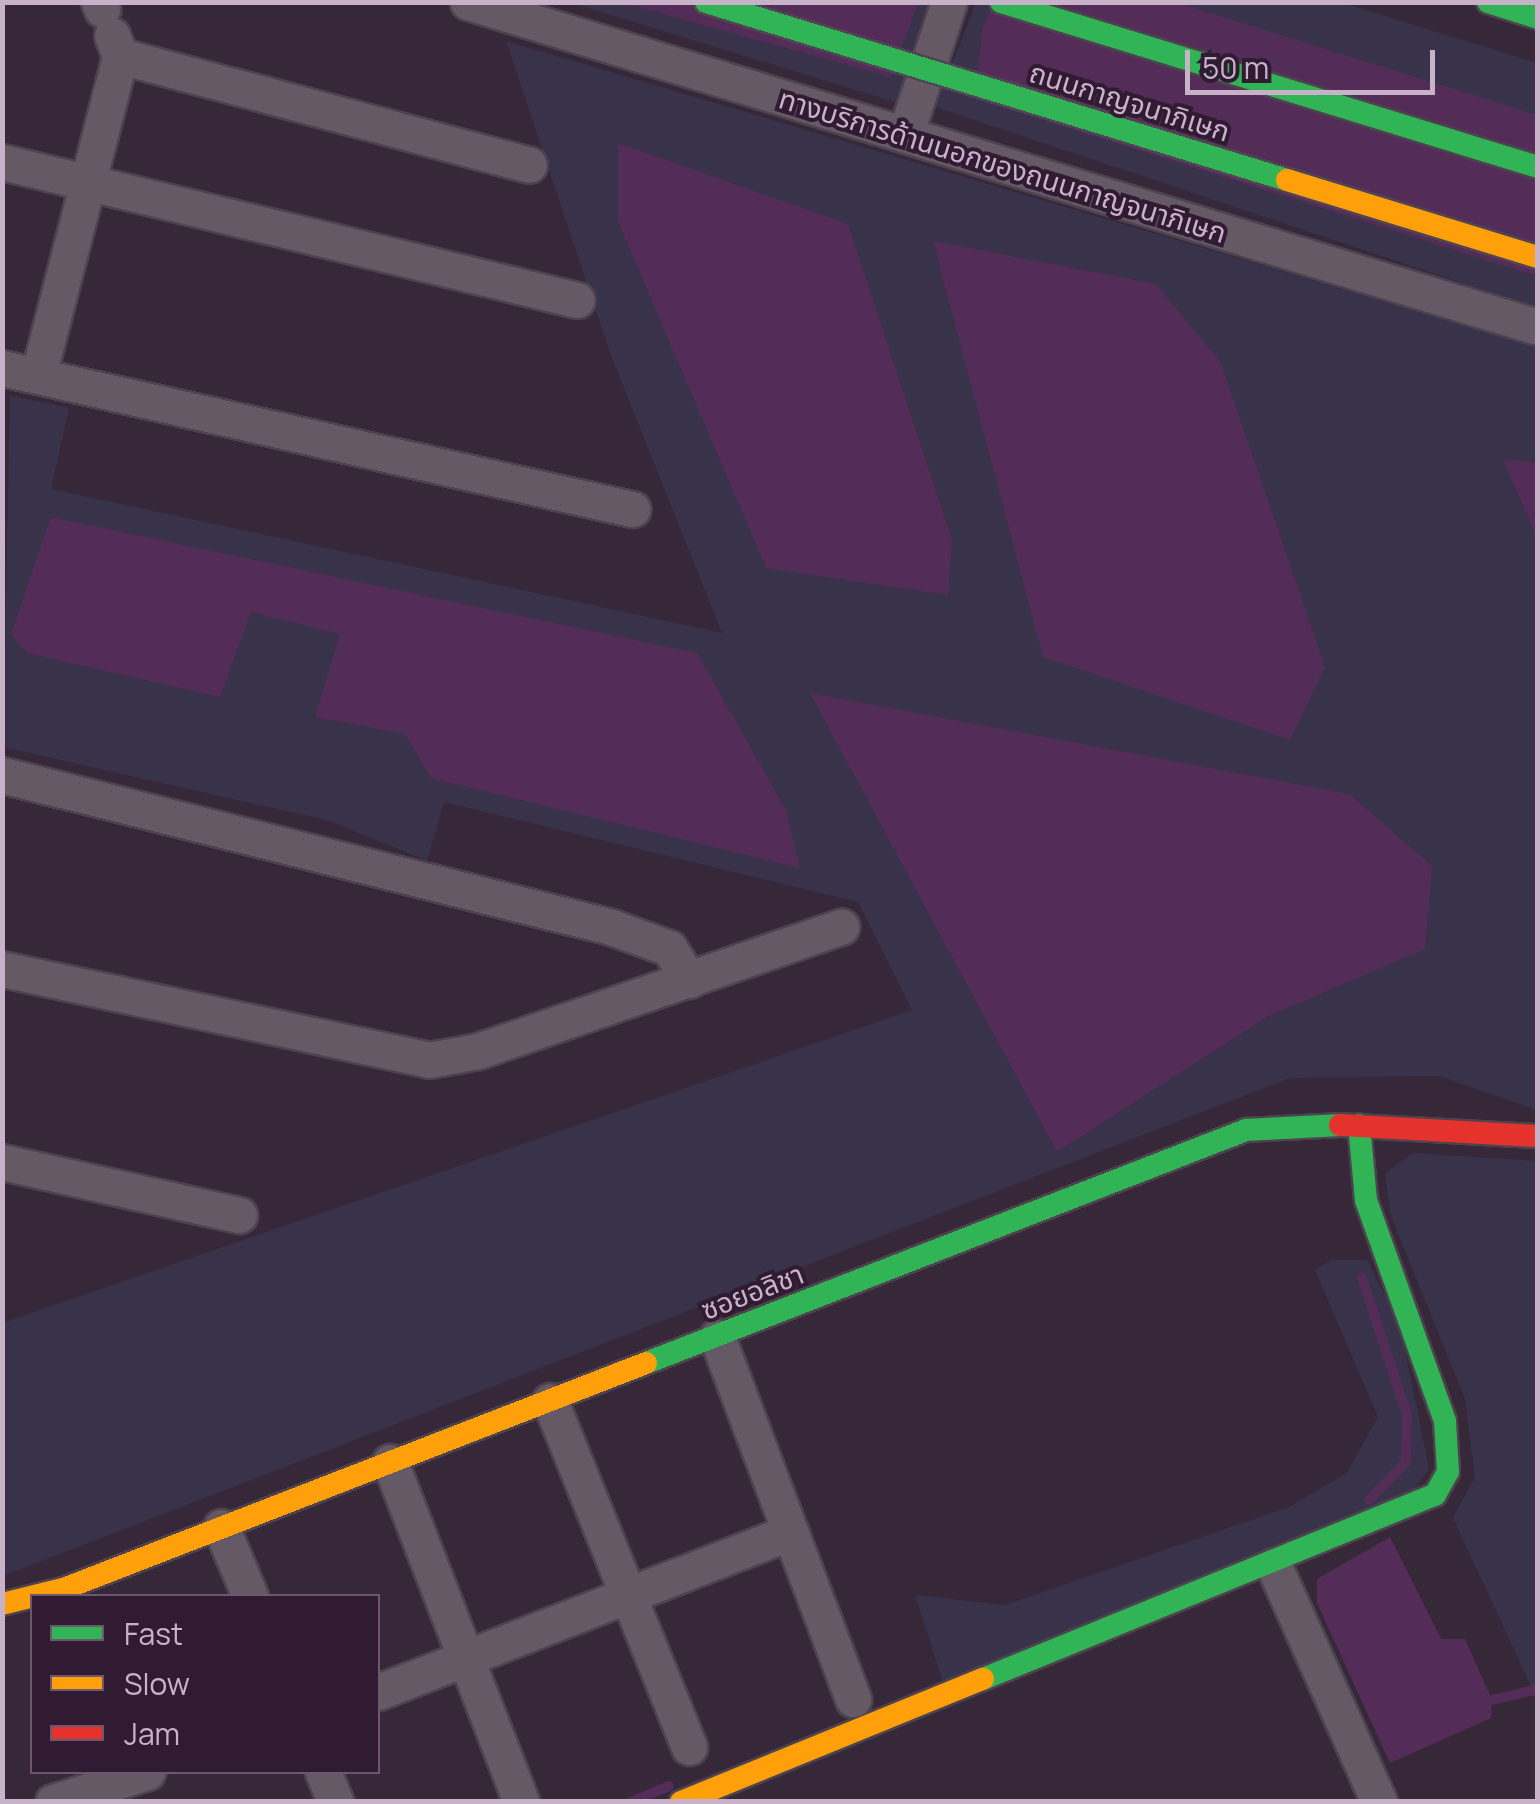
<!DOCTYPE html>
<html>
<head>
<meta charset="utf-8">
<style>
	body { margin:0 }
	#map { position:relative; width:1540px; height:1804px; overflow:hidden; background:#362838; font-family:Manrope,"Noto Sans Thai",sans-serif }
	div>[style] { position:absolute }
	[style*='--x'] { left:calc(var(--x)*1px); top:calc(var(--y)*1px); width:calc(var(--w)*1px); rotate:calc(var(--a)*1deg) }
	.green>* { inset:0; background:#38324b }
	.water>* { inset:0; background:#532d58 }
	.stream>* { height:10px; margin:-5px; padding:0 5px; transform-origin:5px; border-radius:5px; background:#532d58 }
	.roads { filter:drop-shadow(2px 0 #4d434f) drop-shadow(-2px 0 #4d434f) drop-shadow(0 2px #4d434f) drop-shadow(0 -2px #4d434f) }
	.street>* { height:35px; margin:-17.5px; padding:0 17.5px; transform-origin:17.5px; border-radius:17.5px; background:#645965 }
	.fast>* { height:22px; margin:-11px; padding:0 11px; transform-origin:11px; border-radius:11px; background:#30b455 }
	.slow>* { height:22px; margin:-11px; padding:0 11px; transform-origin:11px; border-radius:11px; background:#ff9f0a }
	.jam>* { height:22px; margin:-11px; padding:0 11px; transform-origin:11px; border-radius:11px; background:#e5322d }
	.bridges { filter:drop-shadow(2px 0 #514553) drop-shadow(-2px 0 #514553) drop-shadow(0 2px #514553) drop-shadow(0 -2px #514553) }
	.fast-bridge>* { height:22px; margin:-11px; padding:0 11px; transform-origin:11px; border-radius:11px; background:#30b455 }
	.slow-bridge>* { height:22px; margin:-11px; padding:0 11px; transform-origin:11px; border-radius:11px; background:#ff9f0a }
	span { translate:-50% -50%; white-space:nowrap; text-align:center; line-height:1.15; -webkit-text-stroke:8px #301b33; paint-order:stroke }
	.street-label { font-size:28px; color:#c7b2c9 }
	.frame { position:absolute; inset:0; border:5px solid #c7b2c9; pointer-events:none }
	.legend { position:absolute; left:30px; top:1594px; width:350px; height:180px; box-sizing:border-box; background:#301b33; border:2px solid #6c576f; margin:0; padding:12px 18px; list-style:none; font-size:30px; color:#c7b2c9 }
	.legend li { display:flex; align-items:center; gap:20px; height:50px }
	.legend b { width:50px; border:2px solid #6c576f }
	.scale { position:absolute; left:1185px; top:50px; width:250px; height:45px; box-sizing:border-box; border:5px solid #c7b2c9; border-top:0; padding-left:12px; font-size:30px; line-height:35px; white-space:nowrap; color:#c7b2c9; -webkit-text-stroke:8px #301b33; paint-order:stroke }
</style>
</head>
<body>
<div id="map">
	<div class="green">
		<i style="clip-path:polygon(572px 3px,933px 3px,901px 104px)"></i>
		<i style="clip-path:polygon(976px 3px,1343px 3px,1537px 63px,1537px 308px,935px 107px)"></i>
		<i style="clip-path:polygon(evenodd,506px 41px,1537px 347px,1537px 462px,1504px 461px,1537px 538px,1537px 1110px,1439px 1076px,1290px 1078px,3px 1576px,2px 1323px,912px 1010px,858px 902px,444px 802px,427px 861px,330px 821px,3px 747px,10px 396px,69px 408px,51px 489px,722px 633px,609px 350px,506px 41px,811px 693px,1424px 949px,1269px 1016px,1057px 1152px,811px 693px)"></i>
		<i style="clip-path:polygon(1414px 1153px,1537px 1161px,1537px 1699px,1453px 1518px,1475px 1477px,1465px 1399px,1390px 1213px,1385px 1173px)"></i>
		<i style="clip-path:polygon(1332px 1260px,1367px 1260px,1400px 1325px,1429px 1468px,1409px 1498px,943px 1682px,915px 1595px,1005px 1605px,1289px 1507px,1347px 1473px,1378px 1417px,1315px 1270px)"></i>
	</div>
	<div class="water">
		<i style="clip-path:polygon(1175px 2px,1537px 115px,1537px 276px,976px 99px,982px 29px,995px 3px)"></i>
		<i style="clip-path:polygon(624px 3px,918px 3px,891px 77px)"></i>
		<i style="clip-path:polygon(618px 143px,848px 224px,952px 540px,948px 595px,766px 568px,618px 221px)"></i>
		<i style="clip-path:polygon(933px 241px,1156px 284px,1221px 363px,1325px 667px,1290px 740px,1043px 657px)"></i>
		<i style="clip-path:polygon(1503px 460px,1537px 462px,1537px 538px)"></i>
		<i style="clip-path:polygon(51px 517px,697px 653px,786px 810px,800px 868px,431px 778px,405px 734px,315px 717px,340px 634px,251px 612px,220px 697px,27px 653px,11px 634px)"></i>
		<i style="clip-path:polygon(810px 693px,1349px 794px,1432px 866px,1425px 949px,1269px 1016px,1057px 1152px)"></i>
		<i style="clip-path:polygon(1390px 1537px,1441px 1639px,1465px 1639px,1492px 1700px,1491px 1718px,1390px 1763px,1317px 1603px,1317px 1579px)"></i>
	</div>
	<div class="stream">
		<i style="--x:1362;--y:1278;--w:144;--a:71.8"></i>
		<i style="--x:1407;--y:1415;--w:47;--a:91.2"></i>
		<i style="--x:1406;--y:1462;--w:53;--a:134.2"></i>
		<i style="--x:1492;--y:1700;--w:47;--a:-13.4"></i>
		<i style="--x:631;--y:1802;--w:41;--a:-22.8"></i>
	</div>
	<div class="roads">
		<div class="street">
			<i style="--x:99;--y:2;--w:8;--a:67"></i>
			<i style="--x:468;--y:2;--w:1118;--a:16.9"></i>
			<i style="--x:120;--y:56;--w:423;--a:14.9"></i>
			<i style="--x:905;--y:135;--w:140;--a:-71.7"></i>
			<i style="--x:2;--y:162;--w:591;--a:13.5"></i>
			<i style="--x:2;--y:368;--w:646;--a:12.62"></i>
			<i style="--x:38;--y:376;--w:330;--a:-75.6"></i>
			<i style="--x:120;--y:56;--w:22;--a:-111"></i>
			<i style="--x:2;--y:775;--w:628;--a:14.01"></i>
			<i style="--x:611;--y:927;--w:62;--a:19.9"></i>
			<i style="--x:669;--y:948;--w:38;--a:58"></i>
			<i style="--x:2;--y:969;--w:437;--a:12"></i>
			<i style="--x:429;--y:1060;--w:50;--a:-10.4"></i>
			<i style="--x:478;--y:1051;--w:384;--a:-18.9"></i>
			<i style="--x:2;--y:1162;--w:243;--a:12.6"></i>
			<i style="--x:717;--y:1337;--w:387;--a:69.4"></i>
			<i style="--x:550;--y:1401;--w:373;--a:68.1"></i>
			<i style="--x:390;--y:1462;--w:364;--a:68.9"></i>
			<i style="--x:221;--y:1527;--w:75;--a:67.2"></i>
			<i style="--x:1274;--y:1566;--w:258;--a:66"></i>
			<i style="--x:378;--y:1692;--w:442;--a:-21.2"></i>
			<i style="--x:323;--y:1772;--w:33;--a:67"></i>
			<i style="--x:53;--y:1802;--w:99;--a:-17.7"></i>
		</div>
		<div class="fast">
			<i style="--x:1001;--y:2;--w:562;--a:17.08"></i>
			<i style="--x:1488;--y:2;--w:52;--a:17.7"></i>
			<i style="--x:646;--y:1363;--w:644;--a:-21.22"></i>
			<i style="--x:1246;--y:1130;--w:94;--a:-3"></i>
			<i style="--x:983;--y:1679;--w:488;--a:-22.2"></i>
			<i style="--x:1435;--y:1495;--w:26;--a:-61"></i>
			<i style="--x:1448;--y:1472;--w:51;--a:-93.4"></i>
			<i style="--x:1445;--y:1421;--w:235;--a:-109.7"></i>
			<i style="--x:1366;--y:1200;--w:75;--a:-95.3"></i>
		</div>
		<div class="slow">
			<i style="--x:2;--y:1604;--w:66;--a:-14"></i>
			<i style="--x:66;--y:1588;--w:622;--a:-21.2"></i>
			<i style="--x:681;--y:1802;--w:326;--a:-22.2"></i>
		</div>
		<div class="jam">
			<i style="--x:1340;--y:1125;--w:198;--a:3.2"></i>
		</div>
	</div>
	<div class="bridges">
		<div class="fast-bridge">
			<i style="--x:706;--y:2;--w:608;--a:17.03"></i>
		</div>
		<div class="slow-bridge">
			<i style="--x:1287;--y:180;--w:263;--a:17.1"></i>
		</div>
	</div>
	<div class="street-label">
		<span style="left:1130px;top:101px;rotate:17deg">ถนนกาญจนาภิเษก</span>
		<span style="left:1003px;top:165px;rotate:17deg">ทางบริการด้านนอกของถนนกาญจนาภิเษก</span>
		<span style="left:752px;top:1291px;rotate:-21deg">ซอยอลิชา</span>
	</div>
	<div class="frame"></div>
	<ul class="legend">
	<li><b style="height:12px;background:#30b455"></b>Fast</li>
	<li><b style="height:12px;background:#ff9f0a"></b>Slow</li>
	<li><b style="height:12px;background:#e5322d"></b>Jam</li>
	</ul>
	<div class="scale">50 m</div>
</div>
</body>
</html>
